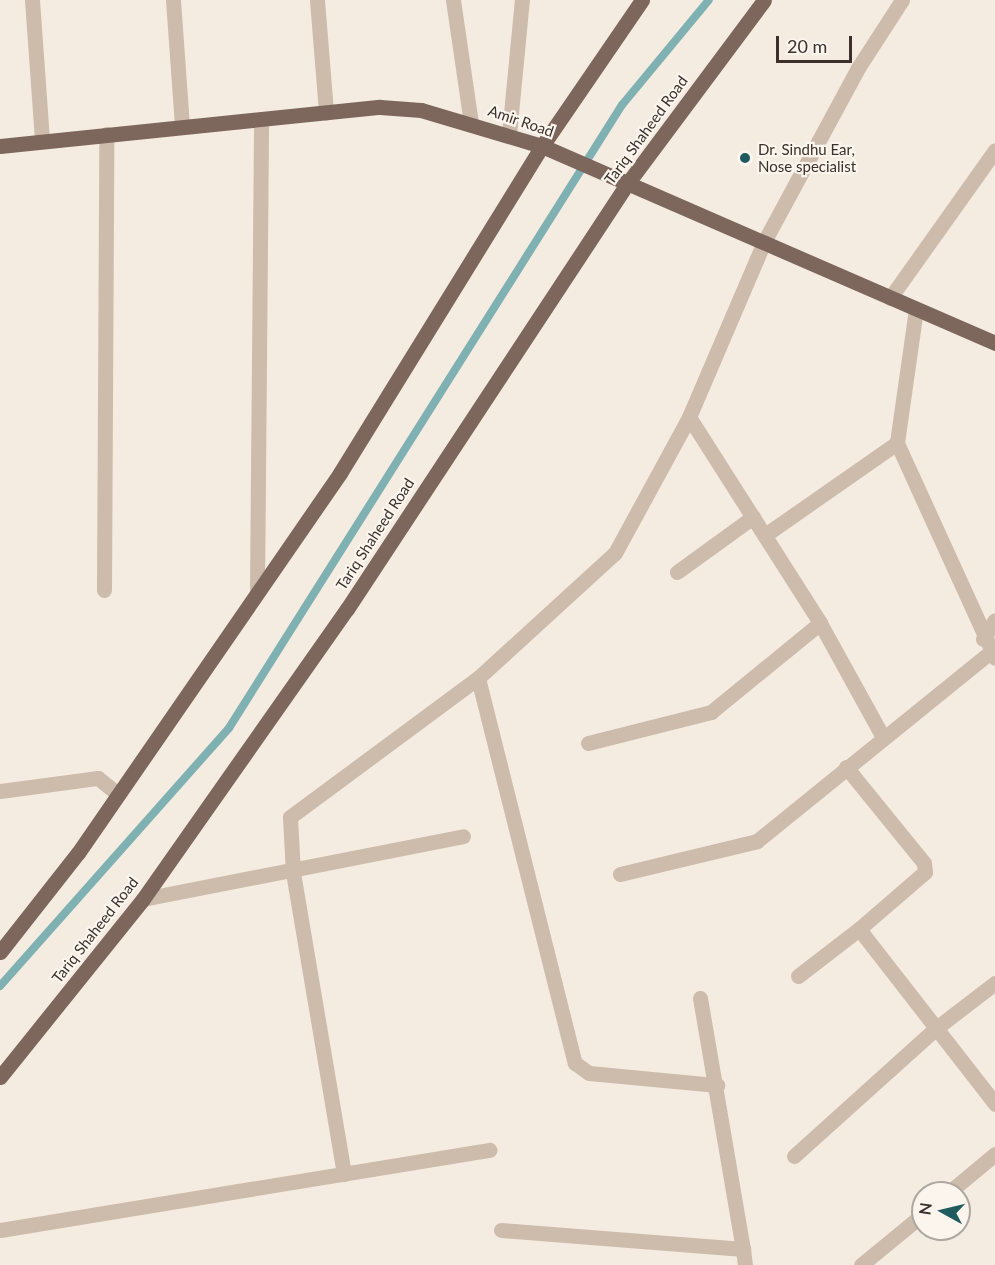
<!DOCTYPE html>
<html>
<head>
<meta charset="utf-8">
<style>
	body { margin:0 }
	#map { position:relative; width:995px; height:1265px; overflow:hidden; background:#f4ebe1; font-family:Lato,sans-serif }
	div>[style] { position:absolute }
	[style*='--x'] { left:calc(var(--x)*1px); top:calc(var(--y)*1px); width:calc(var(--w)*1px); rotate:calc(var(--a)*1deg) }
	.stream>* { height:8px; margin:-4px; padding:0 4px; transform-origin:4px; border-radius:4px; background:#7fb0b2 }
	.minor>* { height:15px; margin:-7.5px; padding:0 7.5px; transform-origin:7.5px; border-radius:7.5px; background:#cdbbac }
	.major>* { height:15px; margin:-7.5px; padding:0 7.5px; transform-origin:7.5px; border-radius:7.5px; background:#7d675c }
	.dots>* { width:16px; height:16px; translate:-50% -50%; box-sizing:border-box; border:3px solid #fbf5ee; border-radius:50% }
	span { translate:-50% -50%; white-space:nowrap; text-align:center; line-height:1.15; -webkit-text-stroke:4.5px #fbf5ee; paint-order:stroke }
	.street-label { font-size:15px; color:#3b302b }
	.poi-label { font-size:15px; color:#3b302b }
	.left { translate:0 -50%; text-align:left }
	.north { position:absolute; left:911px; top:1181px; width:60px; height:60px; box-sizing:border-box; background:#fbf5ee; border:2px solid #aea6a0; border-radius:50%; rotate:278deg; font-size:16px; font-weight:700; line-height:24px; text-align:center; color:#3b302b }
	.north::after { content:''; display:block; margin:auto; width:21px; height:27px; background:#1f5a5e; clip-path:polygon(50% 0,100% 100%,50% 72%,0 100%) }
	.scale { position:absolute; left:776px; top:36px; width:76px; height:27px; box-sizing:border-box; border:3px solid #3b302b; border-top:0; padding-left:8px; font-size:18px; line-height:21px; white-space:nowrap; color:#3b302b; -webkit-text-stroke:4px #fbf5ee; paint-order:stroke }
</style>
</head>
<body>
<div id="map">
	<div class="stream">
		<i style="--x:0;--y:986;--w:345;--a:-48.4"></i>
		<i style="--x:229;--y:728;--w:737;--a:-57.76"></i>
		<i style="--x:622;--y:105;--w:136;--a:-50.4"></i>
	</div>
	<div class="minor">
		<i style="--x:32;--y:0;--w:141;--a:85.9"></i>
		<i style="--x:173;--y:0;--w:126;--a:85.9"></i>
		<i style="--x:317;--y:0;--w:113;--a:85.4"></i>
		<i style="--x:453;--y:0;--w:124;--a:81.7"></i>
		<i style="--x:509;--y:134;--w:135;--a:-84.5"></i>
		<i style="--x:890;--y:298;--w:181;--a:-54.6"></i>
		<i style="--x:916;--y:309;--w:135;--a:98.1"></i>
		<i style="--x:897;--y:443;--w:236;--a:65.5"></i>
		<i style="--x:689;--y:417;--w:244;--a:57.5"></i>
		<i style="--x:820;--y:623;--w:130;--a:61.1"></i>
		<i style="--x:765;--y:535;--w:161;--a:-34.9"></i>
		<i style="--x:677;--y:572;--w:94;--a:-35.9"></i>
		<i style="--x:257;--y:589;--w:470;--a:-89.5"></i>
		<i style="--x:104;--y:590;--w:456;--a:-89.7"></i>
		<i style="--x:983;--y:639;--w:22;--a:-58"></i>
		<i style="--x:478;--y:678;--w:397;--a:75.9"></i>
		<i style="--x:575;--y:1063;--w:17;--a:36"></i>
		<i style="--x:589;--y:1073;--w:129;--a:5.4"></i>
		<i style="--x:588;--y:743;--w:127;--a:-14.1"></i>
		<i style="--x:711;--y:712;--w:141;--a:-39.2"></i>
		<i style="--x:846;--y:767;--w:124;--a:50.9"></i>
		<i style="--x:924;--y:863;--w:9;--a:84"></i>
		<i style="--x:925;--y:872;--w:87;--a:139.2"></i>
		<i style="--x:0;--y:791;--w:99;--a:-7.6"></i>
		<i style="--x:98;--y:778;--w:26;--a:39"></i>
		<i style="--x:620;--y:874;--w:141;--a:-13.5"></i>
		<i style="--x:757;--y:841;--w:300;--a:-39"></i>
		<i style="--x:143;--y:899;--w:326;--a:-11.1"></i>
		<i style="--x:798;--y:976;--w:77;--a:-37.6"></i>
		<i style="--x:859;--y:929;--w:222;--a:52.1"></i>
		<i style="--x:700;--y:998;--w:255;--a:80.3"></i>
		<i style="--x:794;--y:1156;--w:190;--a:-42"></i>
		<i style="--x:935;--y:1029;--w:76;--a:-37.5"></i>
		<i style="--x:344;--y:1174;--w:305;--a:-99.6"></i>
		<i style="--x:293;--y:873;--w:56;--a:-93.1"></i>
		<i style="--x:290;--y:817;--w:234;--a:-36.5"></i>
		<i style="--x:478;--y:678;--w:185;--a:-42.4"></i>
		<i style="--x:615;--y:553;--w:155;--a:-61.4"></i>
		<i style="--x:689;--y:417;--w:193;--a:-66.8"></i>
		<i style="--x:765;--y:240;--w:196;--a:-61.6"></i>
		<i style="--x:858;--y:68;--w:81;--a:-57.1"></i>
		<i style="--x:948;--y:1193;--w:61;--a:-39.7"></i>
		<i style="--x:0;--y:1230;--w:496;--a:-9.3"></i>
		<i style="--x:501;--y:1230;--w:243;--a:4.5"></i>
		<i style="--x:743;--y:1249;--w:16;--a:83"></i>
		<i style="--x:861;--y:1265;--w:80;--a:-39.4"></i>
	</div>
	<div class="major">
		<i style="--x:0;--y:146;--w:382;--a:-5.9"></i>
		<i style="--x:380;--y:107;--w:41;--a:4.2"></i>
		<i style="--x:421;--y:110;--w:126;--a:16.6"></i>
		<i style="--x:542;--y:146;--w:494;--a:23.5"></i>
		<i style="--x:0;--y:952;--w:126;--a:-51.8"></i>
		<i style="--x:78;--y:853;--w:462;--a:-55.4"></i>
		<i style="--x:340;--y:473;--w:384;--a:-58.3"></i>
		<i style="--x:542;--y:146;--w:177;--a:-55.6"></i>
		<i style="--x:0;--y:1077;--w:228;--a:-51.2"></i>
		<i style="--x:143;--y:899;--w:355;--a:-54.9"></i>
		<i style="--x:347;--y:609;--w:509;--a:-56.62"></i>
		<i style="--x:627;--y:184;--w:229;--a:-53.3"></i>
	</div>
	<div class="dots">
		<i style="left:745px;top:158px;background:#1f5a5e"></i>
	</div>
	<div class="street-label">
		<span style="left:521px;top:121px;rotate:19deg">Amir Road</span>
		<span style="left:646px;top:130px;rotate:-54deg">Tariq Shaheed Road</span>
		<span style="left:375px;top:534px;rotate:-57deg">Tariq Shaheed Road</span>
		<span style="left:95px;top:930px;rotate:-52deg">Tariq Shaheed Road</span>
	</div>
	<div class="poi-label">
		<span class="left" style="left:758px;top:158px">Dr. Sindhu Ear,<br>Nose specialist</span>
	</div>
	<div class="north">N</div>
	<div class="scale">20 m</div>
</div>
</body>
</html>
